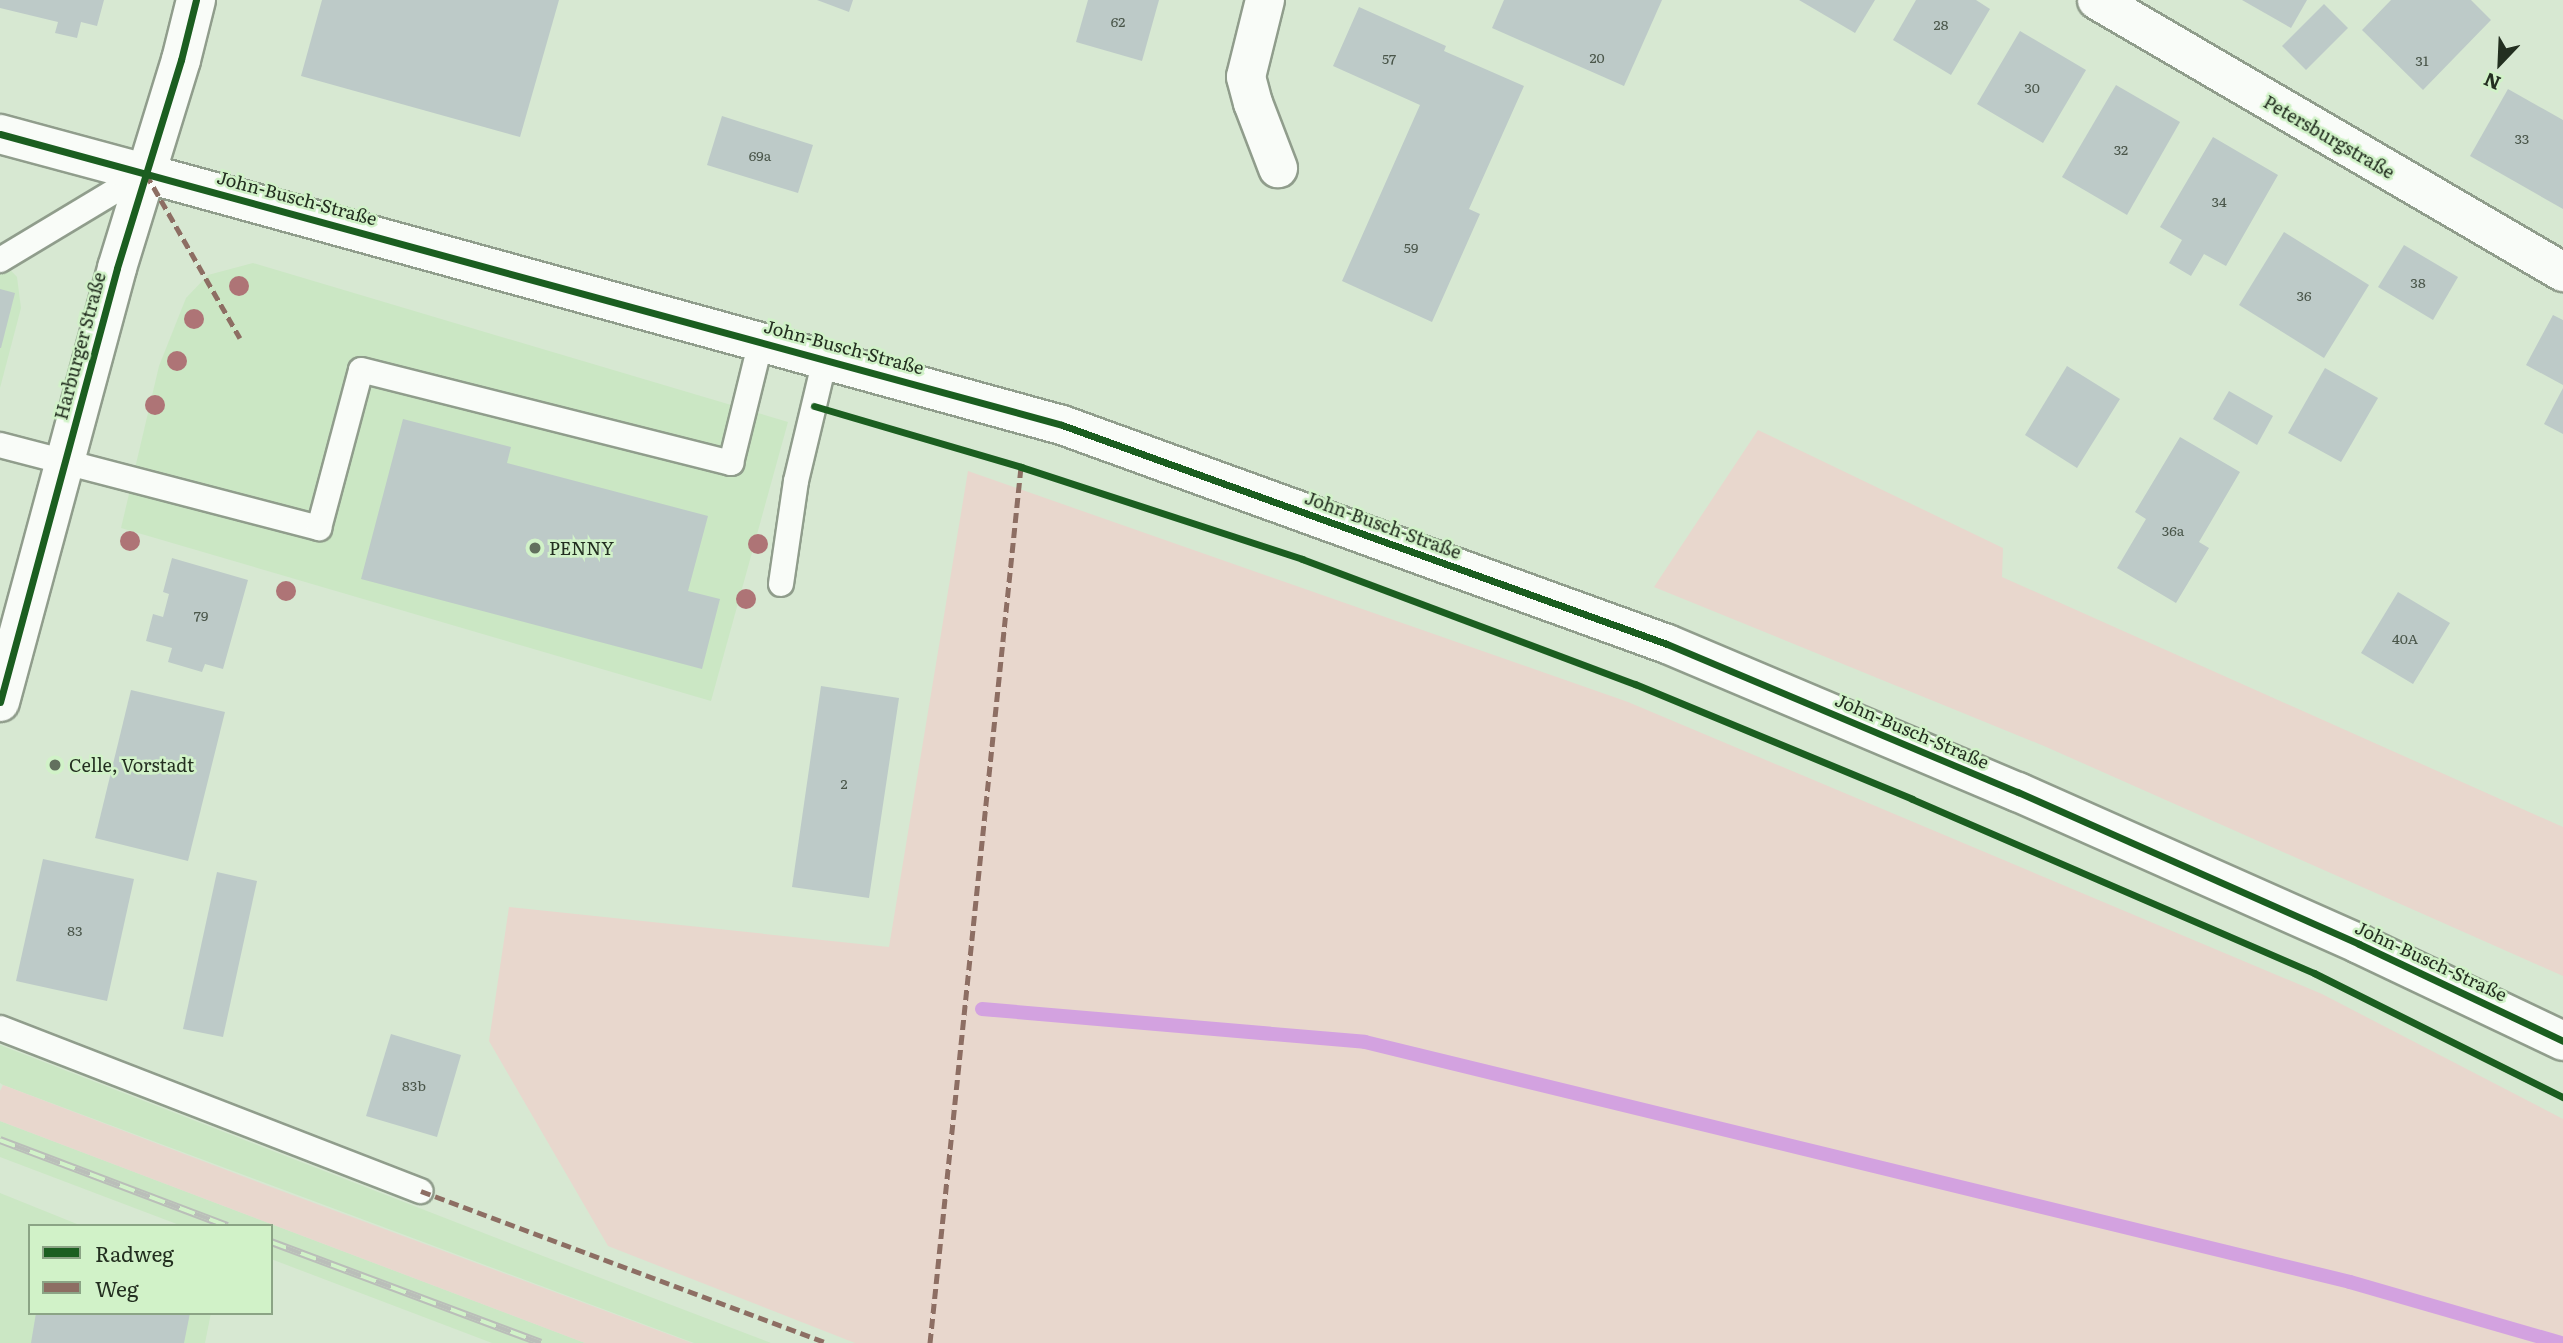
<!DOCTYPE html>
<html>
<head>
<meta charset="utf-8">
<style>
	body { margin:0 }
	#map { position:relative; width:2563px; height:1343px; overflow:hidden; background:#d7e8d2; font-family:Literata,serif }
	div>[style] { position:absolute }
	[style*='--x'] { left:calc(var(--x)*1px); top:calc(var(--y)*1px); width:calc(var(--w)*1px); rotate:calc(var(--a)*1deg) }
	.built>* { inset:0; background:#cbe7c4 }
	.green>* { inset:0; background:#e8d7cd }
	.stream>* { height:14px; margin:-7px; padding:0 7px; transform-origin:7px; border-radius:7px; background:#d3a2e0 }
	.building>* { inset:0; background:#bdcac8 }
	.roads { filter:drop-shadow(2px 0 #909d8c) drop-shadow(-2px 0 #909d8c) drop-shadow(0 2px #909d8c) drop-shadow(0 -2px #909d8c) }
	.service>* { height:24px; margin:-12px; padding:0 12px; transform-origin:12px; border-radius:12px; background:#f9fcf8 }
	.minor>* { height:38px; margin:-19px; padding:0 19px; transform-origin:19px; border-radius:19px; background:#f9fcf8 }
	.secondary>* { height:38px; margin:-19px; padding:0 19px; transform-origin:19px; border-radius:19px; background:#f9fcf8 }
	.primary>* { height:38px; margin:-19px; padding:0 19px; transform-origin:19px; border-radius:19px; background:#f9fcf8 }
	.rail>* { height:8px; margin-top:-4px; transform-origin:0; background:repeating-linear-gradient(90deg,#d1f2c8 0 16px,#babeb9 0 32px); box-sizing:border-box; border-block:2px solid #babeb9 }
	.quiet>* { height:5px; margin-top:-2.5px; transform-origin:0; background:repeating-linear-gradient(90deg,#8d6e63 0 10px,transparent 0 15px) }
	.cycleway>* { height:7px; margin:-3.5px; padding:0 3.5px; transform-origin:3.5px; border-radius:3.5px; background:#1b5e20 }
	.trees>* { width:20px; height:20px; margin:-10px; border-radius:50%; background:#ae7476 }
	.dots>* { width:19px; height:19px; translate:-50% -50%; box-sizing:border-box; border:4px solid #d1f2c8; border-radius:50% }
	span { translate:-50% -50%; white-space:nowrap; text-align:center; line-height:1.15; -webkit-text-stroke:5px #d1f2c8; paint-order:stroke }
	.number-label { font-size:14px; color:#4a564a }
	.number-label span { -webkit-text-stroke-width:0 }
	.street-label { font-size:18px; color:#232f20 }
	.poi-label { font-size:18px; color:#232f20 }
	.left { translate:0 -50%; text-align:left }
	.legend { position:absolute; left:28px; top:1224px; width:245px; height:91px; box-sizing:border-box; background:#d1f2c8; border:2px solid #8ba485; margin:0; padding:9px 12px; list-style:none; font-size:21px; color:#232f20 }
	.legend li { display:flex; align-items:center; gap:14px; height:35px }
	.legend b { width:35px; border:2px solid #8ba485 }
	.north { position:absolute; left:2465px; top:28px; width:70px; height:70px; -webkit-text-stroke:5px #d1f2c8; paint-order:stroke; rotate:203deg; font-size:19px; font-weight:700; line-height:28px; text-align:center; color:#232f20 }
	.north::after { content:''; display:block; margin:auto; width:24px; height:32px; background:#232f20; clip-path:polygon(50% 0,100% 100%,50% 72%,0 100%) }
</style>
</head>
<body>
<div id="map">
	<div class="built">
		<i style="clip-path:polygon(0 259px,17px 277px,21px 308px,0 388px)"></i>
		<i style="clip-path:polygon(253px 263px,788px 422px,711px 701px,121px 528px,159px 366px,186px 298px,208px 275px)"></i>
		<i style="clip-path:polygon(0 1045px,543px 1256px,771px 1343px,694px 1343px,3px 1085px,0 1083px)"></i>
		<i style="clip-path:polygon(0 1121px,585px 1343px,492px 1343px,271px 1259px,271px 1226px,182px 1226px,0 1157px)"></i>
		<i style="clip-path:polygon(0 1193px,82px 1226px,30px 1226px,30px 1313px,211px 1313px,205px 1343px,0 1343px)"></i>
	</div>
	<div class="green">
		<i style="clip-path:polygon(1758px 430px,2003px 548px,2002px 577px,2563px 827px,2563px 976px,2044px 746px,1654px 587px)"></i>
		<i style="clip-path:polygon(968px 471px,1628px 702px,2322px 994px,2563px 1119px,2563px 1343px,855px 1343px,608px 1246px,489px 1041px,509px 907px,889px 947px)"></i>
		<i style="clip-path:polygon(3px 1085px,271px 1187px,692px 1343px,585px 1343px,0 1121px,0 1091px)"></i>
	</div>
	<div class="stream">
		<i style="--x:982;--y:1009;--w:384;--a:4.9"></i>
		<i style="--x:1365;--y:1042;--w:1014;--a:13.69"></i>
		<i style="--x:2350;--y:1282;--w:221;--a:16.1"></i>
	</div>
	<div class="building">
		<i style="clip-path:polygon(0 0,104px 0,97px 26px,81px 22px,77px 38px,55px 33px,58px 22px,0 8px)"></i>
		<i style="clip-path:polygon(322px 0,559px 0,520px 137px,301px 76px)"></i>
		<i style="clip-path:polygon(817px 0,853px 0,849px 12px)"></i>
		<i style="clip-path:polygon(1088px 0,1159px 0,1142px 61px,1076px 42px)"></i>
		<i style="clip-path:polygon(1504px 0,1662px 0,1624px 86px,1492px 28px)"></i>
		<i style="clip-path:polygon(1799px 0,1875px 0,1855px 33px)"></i>
		<i style="clip-path:polygon(1916px 0,1976px 0,1990px 9px,1951px 75px,1893px 40px)"></i>
		<i style="clip-path:polygon(2242px 0,2307px 0,2291px 28px)"></i>
		<i style="clip-path:polygon(2391px 0,2471px 0,2491px 20px,2423px 90px,2362px 30px)"></i>
		<i style="clip-path:polygon(2324px 4px,2348px 28px,2306px 70px,2282px 46px)"></i>
		<i style="clip-path:polygon(1359px 7px,1446px 46px,1444px 51px,1524px 86px,1469px 209px,1480px 214px,1432px 322px,1342px 281px,1420px 105px,1333px 66px)"></i>
		<i style="clip-path:polygon(2020px 31px,2086px 70px,2043px 143px,1977px 104px)"></i>
		<i style="clip-path:polygon(2116px 85px,2180px 122px,2127px 215px,2062px 177px)"></i>
		<i style="clip-path:polygon(2508px 89px,2563px 120px,2563px 209px,2470px 156px)"></i>
		<i style="clip-path:polygon(722px 116px,813px 145px,798px 193px,707px 165px)"></i>
		<i style="clip-path:polygon(2213px 137px,2278px 175px,2226px 266px,2204px 254px,2191px 276px,2169px 263px,2182px 240px,2160px 227px)"></i>
		<i style="clip-path:polygon(2284px 232px,2369px 285px,2324px 358px,2239px 305px)"></i>
		<i style="clip-path:polygon(2404px 245px,2458px 277px,2433px 320px,2378px 287px)"></i>
		<i style="clip-path:polygon(0 289px,15px 293px,1px 348px,0 348px)"></i>
		<i style="clip-path:polygon(2553px 315px,2563px 320px,2563px 385px,2526px 365px)"></i>
		<i style="clip-path:polygon(2067px 366px,2120px 399px,2077px 468px,2025px 435px)"></i>
		<i style="clip-path:polygon(2325px 368px,2378px 398px,2341px 462px,2288px 433px)"></i>
		<i style="clip-path:polygon(2563px 388px,2563px 434px,2544px 424px)"></i>
		<i style="clip-path:polygon(2229px 391px,2273px 416px,2257px 445px,2213px 419px)"></i>
		<i style="clip-path:polygon(403px 419px,511px 447px,507px 463px,708px 516px,688px 591px,720px 599px,702px 669px,361px 579px)"></i>
		<i style="clip-path:polygon(2180px 437px,2240px 472px,2199px 542px,2209px 548px,2176px 603px,2117px 568px,2146px 519px,2135px 512px)"></i>
		<i style="clip-path:polygon(172px 558px,248px 580px,223px 669px,205px 664px,202px 672px,168px 662px,172px 648px,146px 641px,153px 614px,163px 617px,169px 594px,163px 592px)"></i>
		<i style="clip-path:polygon(2398px 592px,2450px 623px,2413px 684px,2361px 653px)"></i>
		<i style="clip-path:polygon(821px 686px,899px 698px,869px 898px,792px 887px)"></i>
		<i style="clip-path:polygon(131px 690px,225px 712px,188px 861px,95px 838px)"></i>
		<i style="clip-path:polygon(43px 859px,134px 879px,107px 1001px,16px 981px)"></i>
		<i style="clip-path:polygon(217px 872px,257px 881px,223px 1037px,183px 1029px)"></i>
		<i style="clip-path:polygon(391px 1034px,461px 1055px,437px 1137px,366px 1116px)"></i>
		<i style="clip-path:polygon(36px 1313px,190px 1313px,184px 1343px,31px 1343px)"></i>
	</div>
	<div class="roads">
		<div class="service">
			<i style="--x:0;--y:260;--w:169;--a:-31"></i>
			<i style="--x:0;--y:445;--w:330;--a:14.6"></i>
			<i style="--x:319;--y:528;--w:163;--a:-75.1"></i>
			<i style="--x:361;--y:370;--w:382;--a:14.1"></i>
			<i style="--x:731;--y:463;--w:126;--a:-76.2"></i>
			<i style="--x:781;--y:584;--w:104;--a:-81.7"></i>
			<i style="--x:796;--y:481;--w:125;--a:-76.6"></i>
			<i style="--x:0;--y:1028;--w:451;--a:21.2"></i>
		</div>
		<div class="minor">
			<i style="--x:1265;--y:0;--w:79;--a:103.9"></i>
			<i style="--x:1246;--y:77;--w:27;--a:75"></i>
			<i style="--x:1253;--y:103;--w:70;--a:69"></i>
			<i style="--x:2097;--y:0;--w:540;--a:30.27"></i>
		</div>
		<div class="secondary">
			<i style="--x:145;--y:173;--w:951;--a:15.37"></i>
			<i style="--x:1062;--y:425;--w:643;--a:19.9"></i>
			<i style="--x:1667;--y:644;--w:381;--a:22.9"></i>
			<i style="--x:2018;--y:792;--w:373;--a:24"></i>
			<i style="--x:2359;--y:944;--w:226;--a:25.4"></i>
		</div>
		<div class="primary">
			<i style="--x:0;--y:134;--w:150;--a:15.1"></i>
			<i style="--x:0;--y:702;--w:449;--a:-74.9"></i>
			<i style="--x:117;--y:268;--w:218;--a:-72.9"></i>
			<i style="--x:181;--y:60;--w:62;--a:-76"></i>
		</div>
	</div>
	<div class="rail">
		<i style="--x:0;--y:1140;--w:243;--a:20.7"></i>
		<i style="--x:271;--y:1242;--w:288;--a:20.5"></i>
	</div>
	<div class="quiet">
		<i style="--x:146;--y:174;--w:189;--a:60.2"></i>
		<i style="--x:421;--y:1191;--w:434;--a:20.5"></i>
		<i style="--x:930;--y:1343;--w:881;--a:-84.07"></i>
	</div>
	<div class="cycleway">
		<i style="--x:0;--y:134;--w:1101;--a:15.32"></i>
		<i style="--x:1062;--y:425;--w:643;--a:19.9"></i>
		<i style="--x:1667;--y:644;--w:381;--a:22.9"></i>
		<i style="--x:2018;--y:792;--w:373;--a:24"></i>
		<i style="--x:2359;--y:944;--w:226;--a:25.4"></i>
		<i style="--x:814;--y:406;--w:216;--a:16.4"></i>
		<i style="--x:1021;--y:467;--w:296;--a:18.1"></i>
		<i style="--x:1302;--y:559;--w:356;--a:20.6"></i>
		<i style="--x:1635;--y:684;--w:300;--a:22.5"></i>
		<i style="--x:1912;--y:799;--w:438;--a:23.4"></i>
		<i style="--x:2314;--y:973;--w:278;--a:26.5"></i>
		<i style="--x:0;--y:702;--w:449;--a:-74.9"></i>
		<i style="--x:117;--y:268;--w:218;--a:-72.9"></i>
		<i style="--x:181;--y:60;--w:62;--a:-76"></i>
	</div>
	<div class="trees">
		<i style="left:239px;top:286px"></i>
		<i style="left:194px;top:319px"></i>
		<i style="left:177px;top:361px"></i>
		<i style="left:155px;top:405px"></i>
		<i style="left:130px;top:541px"></i>
		<i style="left:758px;top:544px"></i>
		<i style="left:286px;top:591px"></i>
		<i style="left:746px;top:599px"></i>
	</div>
	<div class="dots">
		<i style="left:535px;top:548px;background:#62705e"></i>
		<i style="left:55px;top:765px;background:#62705e"></i>
	</div>
	<div class="number-label">
		<span style="left:1118px;top:21px">62</span>
		<span style="left:1941px;top:24px">28</span>
		<span style="left:1597px;top:57px">20</span>
		<span style="left:1389px;top:58px">57</span>
		<span style="left:2422px;top:60px">31</span>
		<span style="left:2032px;top:87px">30</span>
		<span style="left:2522px;top:138px">33</span>
		<span style="left:2121px;top:149px">32</span>
		<span style="left:760px;top:155px">69a</span>
		<span style="left:2219px;top:201px">34</span>
		<span style="left:1411px;top:247px">59</span>
		<span style="left:2418px;top:282px">38</span>
		<span style="left:2304px;top:295px">36</span>
		<span style="left:2173px;top:530px">36a</span>
		<span style="left:201px;top:615px">79</span>
		<span style="left:2405px;top:638px">40A</span>
		<span style="left:844px;top:783px">2</span>
		<span style="left:75px;top:930px">83</span>
		<span style="left:414px;top:1085px">83b</span>
	</div>
	<div class="street-label">
		<span style="left:2329px;top:137px;rotate:30deg">Petersburgstraße</span>
		<span style="left:297px;top:198px;rotate:15deg">John-Busch-Straße</span>
		<span style="left:80px;top:346px;rotate:-75deg">Harburger Straße</span>
		<span style="left:844px;top:347px;rotate:15deg">John-Busch-Straße</span>
		<span style="left:1383px;top:525px;rotate:20deg">John-Busch-Straße</span>
		<span style="left:1912px;top:731px;rotate:23deg">John-Busch-Straße</span>
		<span style="left:2431px;top:961px;rotate:25deg">John-Busch-Straße</span>
	</div>
	<div class="poi-label">
		<span class="left" style="left:549px;top:548px">PENNY</span>
		<span class="left" style="left:69px;top:765px">Celle, Vorstadt</span>
	</div>
	<ul class="legend">
	<li><b style="height:9px;background:#1b5e20"></b>Radweg</li>
	<li><b style="height:9px;background:#8d6e63"></b>Weg</li>
	</ul>
	<div class="north">N</div>
</div>
</body>
</html>
